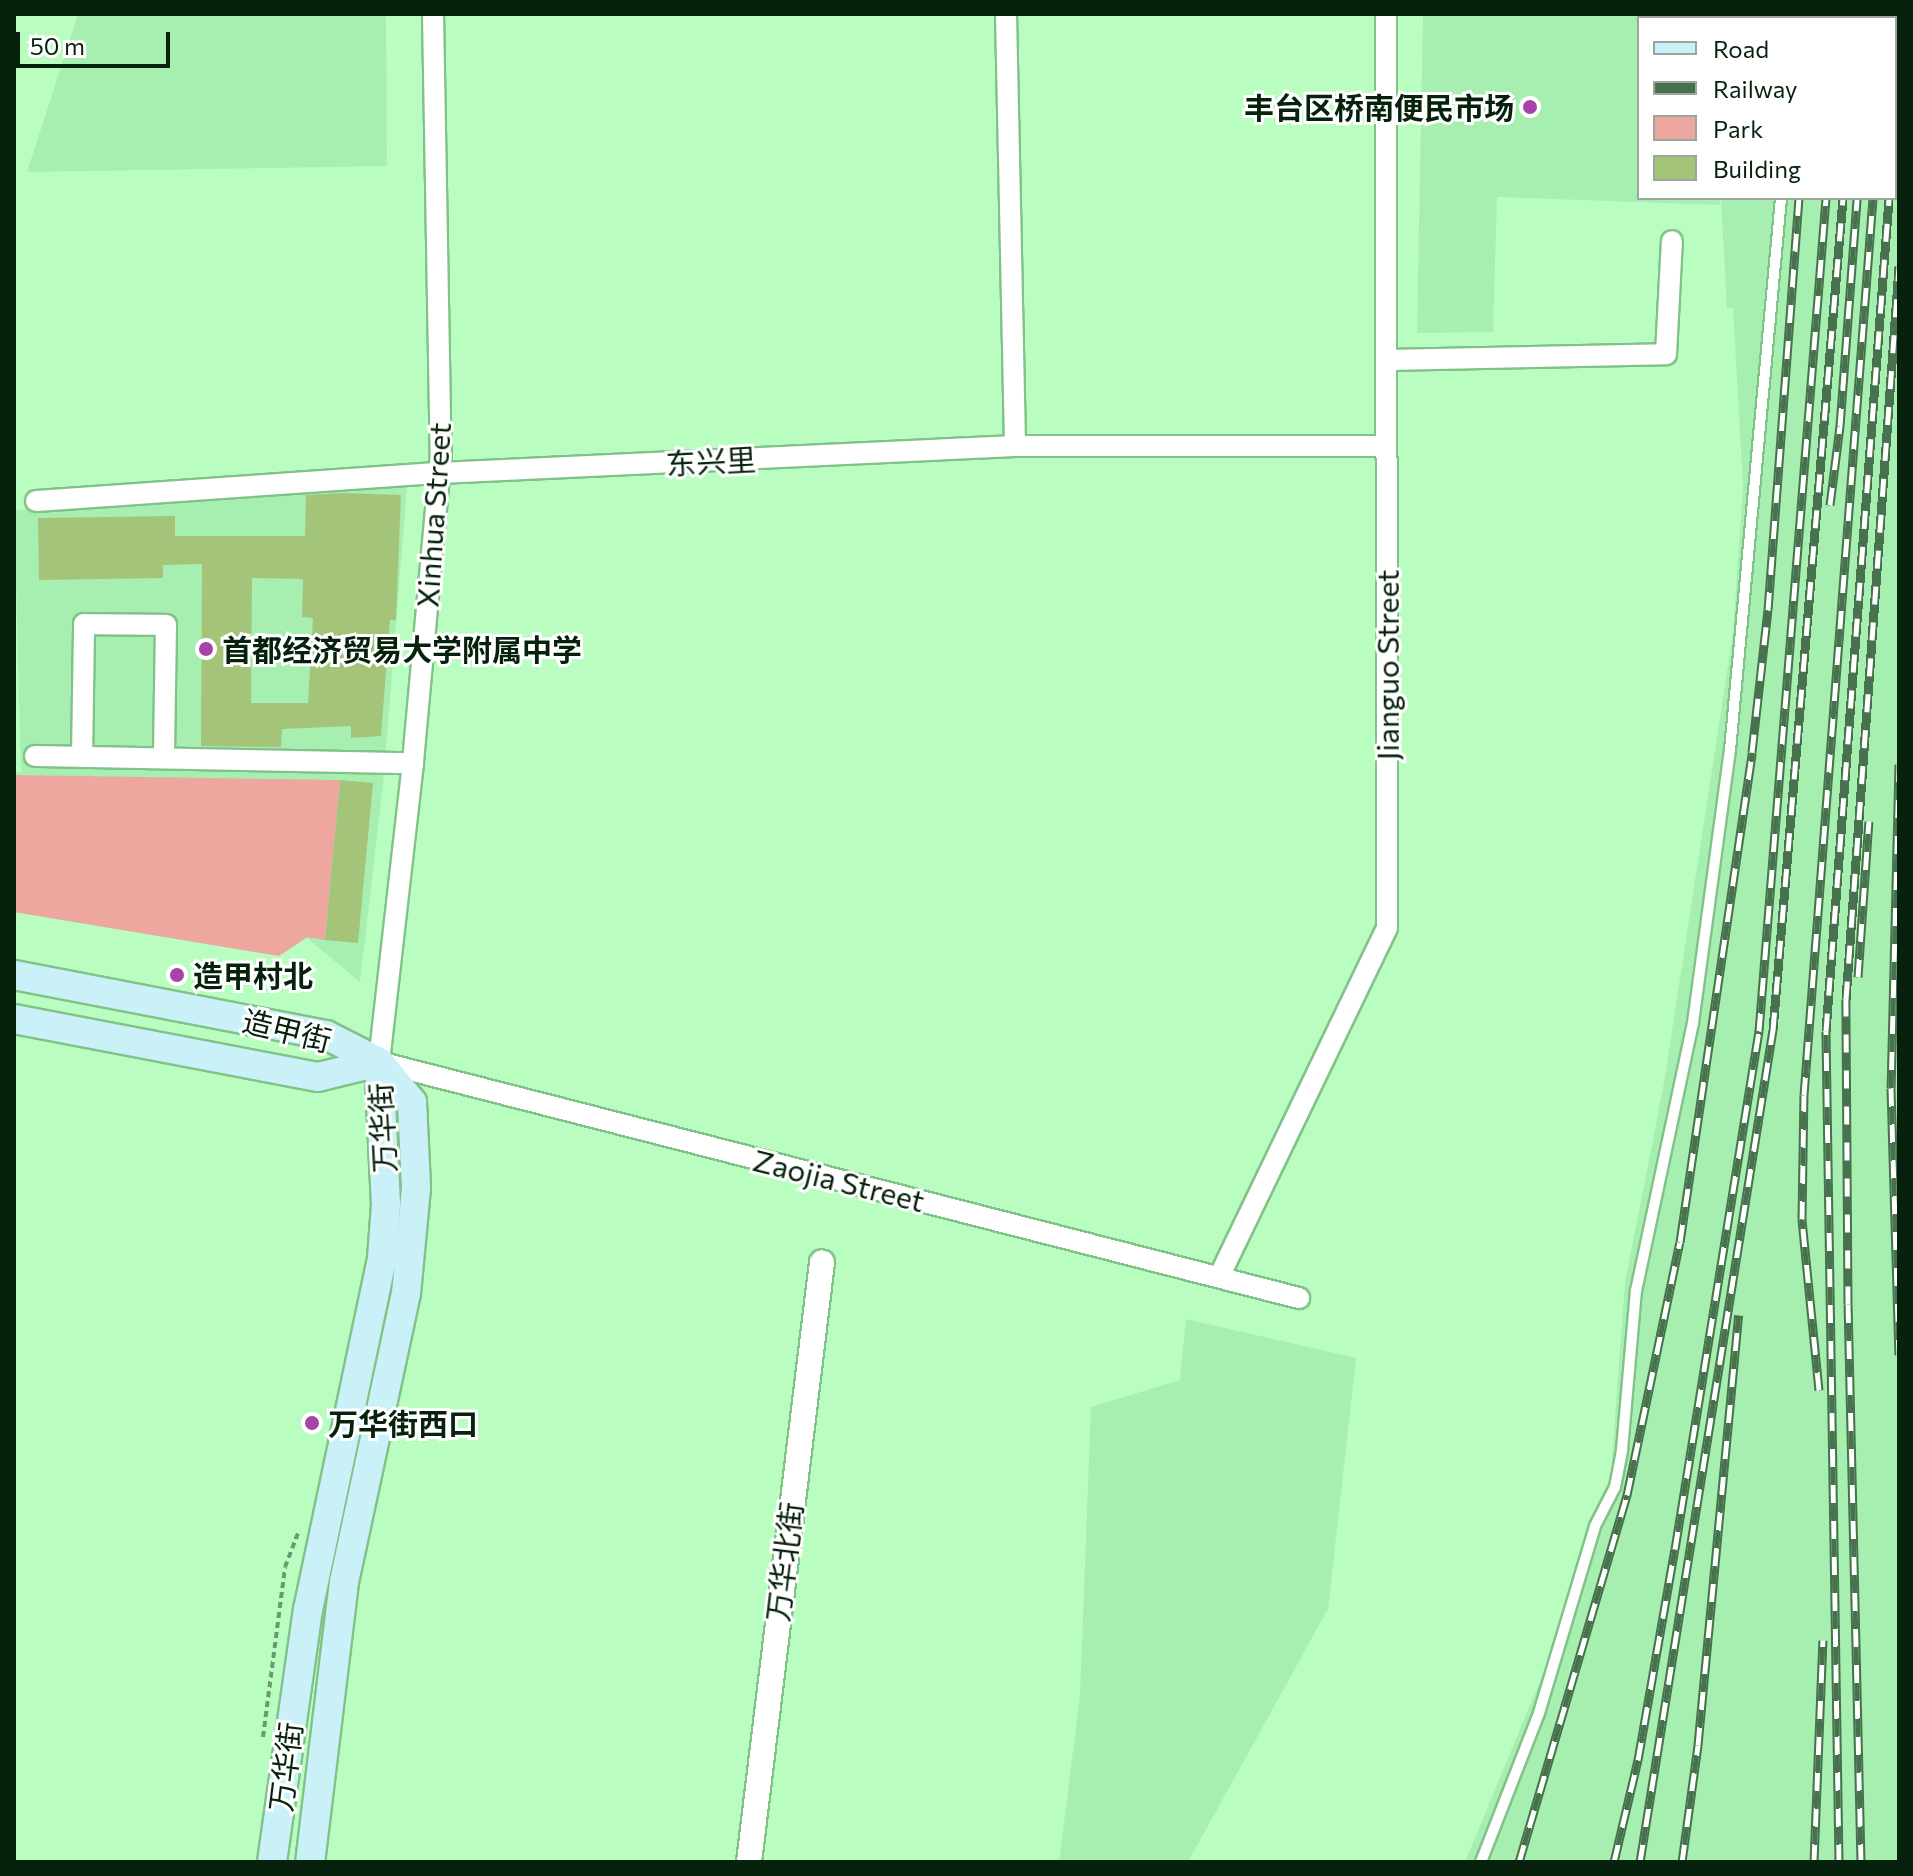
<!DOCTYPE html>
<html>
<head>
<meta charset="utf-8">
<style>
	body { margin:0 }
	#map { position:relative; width:1913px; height:1876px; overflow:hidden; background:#bafdc1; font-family:Commissioner,"Noto Sans SC",sans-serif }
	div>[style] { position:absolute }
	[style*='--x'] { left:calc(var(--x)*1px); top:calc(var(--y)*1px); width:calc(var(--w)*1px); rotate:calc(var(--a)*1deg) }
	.built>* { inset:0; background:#a7efb0 }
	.green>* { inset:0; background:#eda79e }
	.building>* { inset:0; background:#a4c47a }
	.path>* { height:4px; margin-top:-2px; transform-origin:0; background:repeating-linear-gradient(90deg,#68996f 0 6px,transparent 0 10px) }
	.roads { filter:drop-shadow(2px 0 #81c289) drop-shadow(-2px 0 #81c289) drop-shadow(0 2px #81c289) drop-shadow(0 -2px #81c289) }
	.service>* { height:10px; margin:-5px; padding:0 5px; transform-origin:5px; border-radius:5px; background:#fff }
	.minor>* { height:20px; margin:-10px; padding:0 10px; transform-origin:10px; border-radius:10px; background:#fff }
	.tertiary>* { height:24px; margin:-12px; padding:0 12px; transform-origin:12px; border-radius:12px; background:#fff }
	.secondary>* { height:28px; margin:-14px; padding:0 14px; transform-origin:14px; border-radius:14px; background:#caf1f7 }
	.rail>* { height:9px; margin-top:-4.5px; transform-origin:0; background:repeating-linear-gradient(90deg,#fff 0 18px,#48714e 0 36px); box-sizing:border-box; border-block:2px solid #48714e }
	.dots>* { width:22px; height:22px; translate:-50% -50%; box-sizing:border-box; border:4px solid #fff; border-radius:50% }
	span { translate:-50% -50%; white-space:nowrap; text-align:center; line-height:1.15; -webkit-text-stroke:6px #fff; paint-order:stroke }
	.poi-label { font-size:30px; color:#06210c; font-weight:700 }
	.right { translate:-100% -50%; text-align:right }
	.left { translate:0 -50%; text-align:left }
	.street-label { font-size:30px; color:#06210c }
	.frame { position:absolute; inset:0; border:16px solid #06210c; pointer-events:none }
	.legend { position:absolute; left:1637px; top:16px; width:260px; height:184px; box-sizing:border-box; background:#fff; border:2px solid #9ba69e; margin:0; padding:10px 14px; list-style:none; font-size:24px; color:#06210c }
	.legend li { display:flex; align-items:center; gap:16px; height:40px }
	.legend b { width:40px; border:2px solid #9ba69e }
	.scale { position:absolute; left:16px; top:32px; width:154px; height:36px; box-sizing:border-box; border:4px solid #06210c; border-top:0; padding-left:10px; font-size:24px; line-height:28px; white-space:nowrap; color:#06210c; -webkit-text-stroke:6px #fff; paint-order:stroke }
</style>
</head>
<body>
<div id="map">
	<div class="built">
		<i style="clip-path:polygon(78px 14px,386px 14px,387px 166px,27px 172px)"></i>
		<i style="clip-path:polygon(1423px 14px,1704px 14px,1704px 18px,1639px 18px,1639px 198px,1719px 198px,1720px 205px,1497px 197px,1493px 332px,1417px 333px)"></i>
		<i style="clip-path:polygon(1722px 14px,1899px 14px,1899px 1862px,1465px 1862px,1545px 1669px,1591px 1519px,1610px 1487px,1625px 1283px,1664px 1083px,1733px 633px,1743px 487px,1733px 308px,1727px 308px,1721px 198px,1895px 198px,1895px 18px,1722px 18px)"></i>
		<i style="clip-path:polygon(407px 487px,383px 785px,360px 982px,307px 938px,279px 956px,14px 912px,14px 773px,21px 772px,14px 510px)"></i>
		<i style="clip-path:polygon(1186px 1319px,1356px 1358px,1328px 1609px,1188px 1862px,1059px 1862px,1080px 1696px,1091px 1407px,1180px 1380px)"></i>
	</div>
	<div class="green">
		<i style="clip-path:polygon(14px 775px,340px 780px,325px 940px,307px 937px,279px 956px,14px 912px)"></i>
	</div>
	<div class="building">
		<i style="clip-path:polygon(evenodd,343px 493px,401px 495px,396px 620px,390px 620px,381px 736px,351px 738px,351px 726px,282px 729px,281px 747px,201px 746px,202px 564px,163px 565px,163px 578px,39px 580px,38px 518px,175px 516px,175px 536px,305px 536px,306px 495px,343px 493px,252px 578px,303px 579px,302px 617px,313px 618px,308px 703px,251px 703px,252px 578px)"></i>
		<i style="clip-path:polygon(340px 780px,373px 783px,358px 943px,325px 940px)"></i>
	</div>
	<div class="path">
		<i style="--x:263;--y:1737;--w:171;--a:-82.6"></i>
		<i style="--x:285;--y:1567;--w:36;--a:-69"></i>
	</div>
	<div class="roads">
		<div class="service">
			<i style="--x:1798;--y:18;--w:4;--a:-90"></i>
			<i style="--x:1481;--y:1862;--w:160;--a:-68.7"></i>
			<i style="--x:1539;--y:1713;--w:195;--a:-73.3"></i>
			<i style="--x:1595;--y:1526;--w:44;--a:-62.9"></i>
			<i style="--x:1615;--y:1487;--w:38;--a:-79"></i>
			<i style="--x:1622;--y:1450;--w:160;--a:-85"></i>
			<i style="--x:1636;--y:1291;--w:274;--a:-78"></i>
			<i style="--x:1693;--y:1023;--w:275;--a:-82.3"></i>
			<i style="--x:1730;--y:750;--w:554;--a:-84.72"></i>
		</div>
		<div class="minor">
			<i style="--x:433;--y:14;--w:440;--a:89"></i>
			<i style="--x:441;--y:454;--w:310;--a:95.2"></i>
			<i style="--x:413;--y:763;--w:301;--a:96.5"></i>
			<i style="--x:379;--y:1062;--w:950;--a:14.39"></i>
			<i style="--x:1006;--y:14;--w:432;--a:88.8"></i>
			<i style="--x:1386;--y:360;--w:280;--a:-1.2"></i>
			<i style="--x:1666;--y:354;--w:113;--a:-87"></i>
			<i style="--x:36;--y:501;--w:405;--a:-4"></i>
			<i style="--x:440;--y:473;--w:576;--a:-2.69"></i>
			<i style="--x:1015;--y:446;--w:371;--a:0"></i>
			<i style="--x:35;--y:756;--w:378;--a:1.1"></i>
			<i style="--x:82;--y:757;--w:133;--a:-89.1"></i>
			<i style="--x:84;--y:624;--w:82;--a:0.7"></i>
			<i style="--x:166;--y:625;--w:133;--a:90.9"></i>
			<i style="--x:1219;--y:1277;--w:387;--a:-64.3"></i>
			<i style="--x:1387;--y:928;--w:914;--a:-90.06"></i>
		</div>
		<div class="tertiary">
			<i style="--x:749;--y:1862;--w:604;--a:-83.06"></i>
		</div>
		<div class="secondary">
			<i style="--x:14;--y:975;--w:318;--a:10.9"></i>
			<i style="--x:326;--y:1035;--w:59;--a:27"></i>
			<i style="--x:379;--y:1062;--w:52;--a:50.5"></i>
			<i style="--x:412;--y:1102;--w:86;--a:87.3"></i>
			<i style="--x:416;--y:1188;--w:105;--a:95.4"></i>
			<i style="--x:406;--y:1293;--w:296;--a:102.1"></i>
			<i style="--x:344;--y:1582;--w:282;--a:96.9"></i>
			<i style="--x:14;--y:1019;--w:309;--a:10.8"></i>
			<i style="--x:318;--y:1077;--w:63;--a:-13.8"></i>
			<i style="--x:272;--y:1862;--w:255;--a:-81.9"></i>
			<i style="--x:308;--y:1610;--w:360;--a:-78.1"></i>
			<i style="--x:382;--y:1258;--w:53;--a:-85.7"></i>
			<i style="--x:386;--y:1205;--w:143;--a:-92.8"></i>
		</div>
	</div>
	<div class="rail">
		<i style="--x:1813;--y:18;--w:4;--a:-90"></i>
		<i style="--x:1841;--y:18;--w:4;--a:-90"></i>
		<i style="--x:1856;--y:18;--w:4;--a:-90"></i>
		<i style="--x:1870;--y:18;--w:4;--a:-90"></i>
		<i style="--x:1886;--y:18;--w:4;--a:-90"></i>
		<i style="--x:1895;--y:118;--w:52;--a:-85.6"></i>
		<i style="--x:1830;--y:505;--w:80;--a:-82.8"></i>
		<i style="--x:1840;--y:426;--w:229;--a:-85.7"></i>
		<i style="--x:1899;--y:764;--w:324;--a:91.4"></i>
		<i style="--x:1891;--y:1088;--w:267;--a:88.3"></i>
		<i style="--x:1858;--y:977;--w:156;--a:-86"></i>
		<i style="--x:1819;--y:1390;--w:172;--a:-95.7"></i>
		<i style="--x:1802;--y:1219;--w:124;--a:-89.1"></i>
		<i style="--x:1804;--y:1095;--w:900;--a:-85.6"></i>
		<i style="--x:1519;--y:1862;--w:383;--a:-73.6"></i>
		<i style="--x:1627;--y:1495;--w:258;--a:-78.2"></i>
		<i style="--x:1680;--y:1242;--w:495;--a:-81.6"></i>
		<i style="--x:1752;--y:752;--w:143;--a:-83.6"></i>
		<i style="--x:1768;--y:610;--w:413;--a:-85.7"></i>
		<i style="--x:1614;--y:1862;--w:105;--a:-76.8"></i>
		<i style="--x:1638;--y:1760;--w:214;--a:-80.1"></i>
		<i style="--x:1675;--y:1549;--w:525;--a:-80.79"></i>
		<i style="--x:1759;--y:1031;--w:836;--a:-85.4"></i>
		<i style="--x:1640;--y:1862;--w:843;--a:-80.92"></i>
		<i style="--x:1773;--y:1030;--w:835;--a:-85.19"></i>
		<i style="--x:1682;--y:1862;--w:118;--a:-82.2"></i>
		<i style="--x:1698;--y:1745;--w:432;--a:-84.6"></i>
		<i style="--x:1814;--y:1862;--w:222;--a:-87.7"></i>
		<i style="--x:1839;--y:1862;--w:831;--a:-90.9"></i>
		<i style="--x:1826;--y:1031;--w:835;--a:-85.67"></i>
		<i style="--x:1861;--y:1862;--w:558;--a:-91.33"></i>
		<i style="--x:1848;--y:1304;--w:305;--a:-90.4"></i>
		<i style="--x:1846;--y:999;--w:735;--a:-85.86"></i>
	</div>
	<div class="dots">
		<i style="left:1530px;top:107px;background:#a843a8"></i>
		<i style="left:206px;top:649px;background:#a843a8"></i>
		<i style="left:177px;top:975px;background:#a843a8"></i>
		<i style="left:312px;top:1423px;background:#a843a8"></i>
	</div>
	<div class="poi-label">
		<span class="right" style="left:1514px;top:107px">丰台区桥南便民市场</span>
		<span class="left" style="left:222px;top:649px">首都经济贸易大学附属中学</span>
		<span class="left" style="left:193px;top:975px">造甲村北</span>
		<span class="left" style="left:328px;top:1423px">万华街西口</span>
	</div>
	<div class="street-label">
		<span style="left:711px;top:461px;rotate:-3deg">东兴里</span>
		<span style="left:433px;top:515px;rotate:-86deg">Xinhua Street</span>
		<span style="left:1387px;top:665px;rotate:-90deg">Jianguo Street</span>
		<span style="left:287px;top:1030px;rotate:14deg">造甲街</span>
		<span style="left:382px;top:1128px;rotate:-93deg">万华街</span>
		<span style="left:839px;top:1180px;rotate:14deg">Zaojia Street</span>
		<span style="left:784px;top:1562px;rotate:-83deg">万华北街</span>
		<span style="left:285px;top:1767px;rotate:-83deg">万华街</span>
	</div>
	<div class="frame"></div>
	<ul class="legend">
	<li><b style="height:10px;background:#caf1f7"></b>Road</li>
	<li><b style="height:10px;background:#48714e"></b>Railway</li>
	<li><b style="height:22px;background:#eda79e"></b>Park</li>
	<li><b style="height:22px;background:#a4c47a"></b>Building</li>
	</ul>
	<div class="scale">50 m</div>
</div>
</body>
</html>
